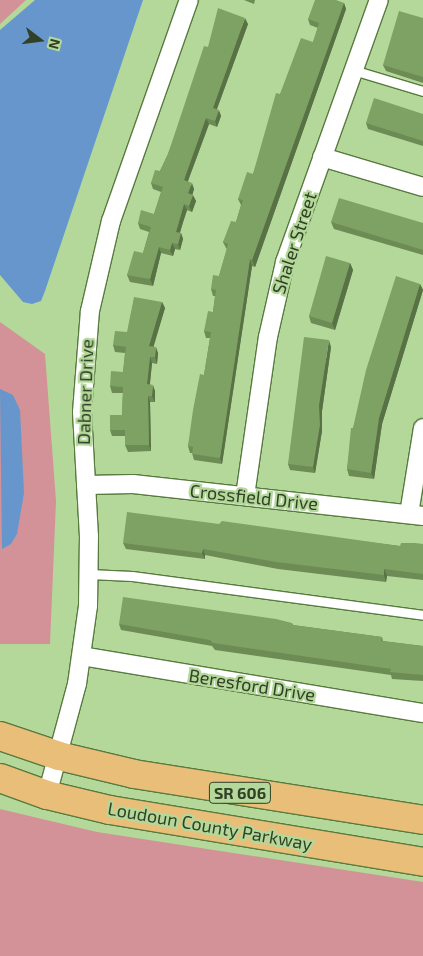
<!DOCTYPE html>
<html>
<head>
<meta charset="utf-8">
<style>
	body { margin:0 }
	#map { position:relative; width:423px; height:956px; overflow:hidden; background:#b3d899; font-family:"Exo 2",sans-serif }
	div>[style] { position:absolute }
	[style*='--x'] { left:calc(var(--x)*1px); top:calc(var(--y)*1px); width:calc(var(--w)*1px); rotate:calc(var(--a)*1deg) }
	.green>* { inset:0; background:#d29298 }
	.water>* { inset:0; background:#6796cc }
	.roads { filter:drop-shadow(1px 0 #587a3f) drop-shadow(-1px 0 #587a3f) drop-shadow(0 1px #587a3f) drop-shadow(0 -1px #587a3f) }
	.service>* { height:9px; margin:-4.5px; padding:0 4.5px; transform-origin:4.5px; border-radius:4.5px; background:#fff }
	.minor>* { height:18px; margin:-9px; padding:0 9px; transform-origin:9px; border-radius:9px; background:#fff }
	.primary>* { height:28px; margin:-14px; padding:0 14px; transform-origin:14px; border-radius:14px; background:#e8be79 }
	.wall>* { inset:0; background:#6c8b55 }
	.shaded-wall>* { inset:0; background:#587145 }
	.building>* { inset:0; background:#7ea263 }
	span { translate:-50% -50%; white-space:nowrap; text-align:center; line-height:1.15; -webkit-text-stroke:4.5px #b3d899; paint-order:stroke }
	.shield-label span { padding:1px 4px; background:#b3d899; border:1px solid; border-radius:4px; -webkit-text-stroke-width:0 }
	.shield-label { font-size:16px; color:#314027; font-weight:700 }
	.street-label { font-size:18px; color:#314027 }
	.north { position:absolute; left:15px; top:15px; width:50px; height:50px; -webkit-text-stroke:4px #b3d899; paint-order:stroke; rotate:105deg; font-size:14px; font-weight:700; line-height:20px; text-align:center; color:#314027 }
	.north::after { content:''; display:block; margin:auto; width:18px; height:22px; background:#314027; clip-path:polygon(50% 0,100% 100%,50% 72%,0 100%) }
</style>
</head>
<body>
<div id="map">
	<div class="green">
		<i style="clip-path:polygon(0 0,26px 0,0 24px)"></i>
		<i style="clip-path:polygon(0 322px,45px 354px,56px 501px,50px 644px,0 644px)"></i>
		<i style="clip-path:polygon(0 809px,97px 832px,423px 882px,423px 956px,0 956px)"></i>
	</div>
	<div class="water">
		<i style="clip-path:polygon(35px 0,143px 0,45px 291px,41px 301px,32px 304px,23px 302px,0 275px,0 30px)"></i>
		<i style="clip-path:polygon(0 389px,13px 395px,20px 410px,24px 493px,17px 534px,11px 544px,2px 549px)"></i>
	</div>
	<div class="roads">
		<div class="service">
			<i style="--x:353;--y:70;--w:73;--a:16.7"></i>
			<i style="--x:89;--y:574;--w:43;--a:2.7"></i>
			<i style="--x:132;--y:576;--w:294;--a:7.6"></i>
		</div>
		<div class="minor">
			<i style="--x:322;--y:157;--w:105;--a:16.5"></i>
			<i style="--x:86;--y:485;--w:47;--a:-1.2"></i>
			<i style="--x:133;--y:484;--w:292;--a:6.3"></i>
			<i style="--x:245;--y:496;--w:161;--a:-81.8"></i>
			<i style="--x:268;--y:337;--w:77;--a:-77.2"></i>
			<i style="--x:285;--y:262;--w:278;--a:-70.3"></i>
			<i style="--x:409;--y:514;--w:87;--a:-80.8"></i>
			<i style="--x:82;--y:656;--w:346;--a:9.5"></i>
			<i style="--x:47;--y:795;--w:115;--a:-74.9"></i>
			<i style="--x:77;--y:684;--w:79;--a:-82"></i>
			<i style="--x:88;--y:606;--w:69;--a:-89.2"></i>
			<i style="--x:89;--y:537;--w:125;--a:-93.2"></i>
			<i style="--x:82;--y:412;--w:101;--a:-85.5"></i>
			<i style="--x:90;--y:311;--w:92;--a:-76.9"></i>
			<i style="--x:111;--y:221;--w:234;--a:-70.6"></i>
		</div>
		<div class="primary">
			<i style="--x:0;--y:736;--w:62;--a:18.7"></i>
			<i style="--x:59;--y:756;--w:77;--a:13.5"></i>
			<i style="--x:134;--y:774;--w:293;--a:9"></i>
			<i style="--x:0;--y:778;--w:50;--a:19.9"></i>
			<i style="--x:47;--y:795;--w:65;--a:13.4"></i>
			<i style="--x:110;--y:810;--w:317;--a:9.4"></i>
		</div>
	</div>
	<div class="wall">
		<i style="clip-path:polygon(244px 0,255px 0,254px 4px)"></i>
		<i style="clip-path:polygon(344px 3px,346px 9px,255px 267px,252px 266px,222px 464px,194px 460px,192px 453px,190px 453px,188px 446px,204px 375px,210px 338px,206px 338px,204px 331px,213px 312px,215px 296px,213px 296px,211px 289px,219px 276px,227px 249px,226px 248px,223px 242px,236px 222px,241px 205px,238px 199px,253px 174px,280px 94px,313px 42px,318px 28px,310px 25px,308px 19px)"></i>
		<i style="clip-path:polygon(423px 18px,423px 83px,386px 71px,383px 65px)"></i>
		<i style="clip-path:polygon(248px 24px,217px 109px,221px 116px,217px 127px,209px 124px,188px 181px,194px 189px,192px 195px,196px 201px,192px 212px,187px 210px,183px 222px,180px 233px,181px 233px,183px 239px,180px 250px,175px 249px,173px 256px,161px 253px,153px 286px,130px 282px,127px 275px,143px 253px,149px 232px,140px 229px,138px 223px,154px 214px,161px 192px,153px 189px,151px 183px,160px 171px,168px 154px,208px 47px)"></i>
		<i style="clip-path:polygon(423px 114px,423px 146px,368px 129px,366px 123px)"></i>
		<i style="clip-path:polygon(331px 222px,423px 223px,423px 255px,334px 229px)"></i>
		<i style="clip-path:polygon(350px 263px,353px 270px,335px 330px,311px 323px,309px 316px)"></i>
		<i style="clip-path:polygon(420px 284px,423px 290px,382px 424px,374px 479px,349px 476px,347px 469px,353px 428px)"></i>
		<i style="clip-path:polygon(162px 302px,165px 308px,153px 346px,158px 353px,157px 364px,152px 363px,150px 384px,155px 391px,155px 402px,150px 402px,151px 451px,128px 452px,125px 445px,125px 436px,112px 436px,110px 430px,122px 415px,123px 393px,112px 393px,110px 386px,123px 372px,125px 353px,115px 352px,113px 345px)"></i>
		<i style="clip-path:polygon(331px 347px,322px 411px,322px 431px,315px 473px,290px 470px,288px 464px)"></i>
		<i style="clip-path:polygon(219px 524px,400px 546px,423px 544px,423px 580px,387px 576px,386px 582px,278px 569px,205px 555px,205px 559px,126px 549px,123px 543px)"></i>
		<i style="clip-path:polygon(292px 623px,293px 625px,382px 637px,383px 641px,423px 646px,423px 681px,392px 679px,391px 675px,215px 650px,212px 646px,121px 630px,119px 624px)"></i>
	</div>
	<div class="shaded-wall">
		<i style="clip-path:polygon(344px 3px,346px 9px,255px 267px,252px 260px)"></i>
		<i style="clip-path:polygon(245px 18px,248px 24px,215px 114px,213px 108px)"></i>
		<i style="clip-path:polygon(219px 110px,221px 116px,217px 127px,215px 121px)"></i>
		<i style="clip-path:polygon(206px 118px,209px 124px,186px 186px,184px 180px)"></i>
		<i style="clip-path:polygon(192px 183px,194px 189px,191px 200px,188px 193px)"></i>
		<i style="clip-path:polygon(193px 195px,196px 201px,192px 212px,189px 206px)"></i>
		<i style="clip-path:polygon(184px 204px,187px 210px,178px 238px,176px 232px)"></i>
		<i style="clip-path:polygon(181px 233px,183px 239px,180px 250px,178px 244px)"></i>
		<i style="clip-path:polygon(172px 243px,175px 249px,173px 256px,170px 250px)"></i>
		<i style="clip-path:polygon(159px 247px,161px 253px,153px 286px,150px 279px)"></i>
		<i style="clip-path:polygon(250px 259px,252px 266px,222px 464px,220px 458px)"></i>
		<i style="clip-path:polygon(350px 263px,353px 270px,335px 330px,332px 323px)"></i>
		<i style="clip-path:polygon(420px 284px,423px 290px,382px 424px,374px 479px,371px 473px,379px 418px)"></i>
		<i style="clip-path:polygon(162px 302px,165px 308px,152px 352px,149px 346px)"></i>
		<i style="clip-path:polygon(329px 340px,331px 347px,322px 411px,322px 431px,315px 473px,313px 467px,319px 405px)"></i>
		<i style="clip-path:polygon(156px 347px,158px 353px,157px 364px,155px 357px)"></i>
		<i style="clip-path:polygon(150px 357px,152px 363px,149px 391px,147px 384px)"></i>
		<i style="clip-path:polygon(153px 385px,155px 391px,155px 402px,152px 396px)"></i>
		<i style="clip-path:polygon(148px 396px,150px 402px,151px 451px,149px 445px)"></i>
		<i style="clip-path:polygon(203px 549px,205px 555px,205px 559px,202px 553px)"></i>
		<i style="clip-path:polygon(384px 569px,387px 576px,386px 582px,384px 575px)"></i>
	</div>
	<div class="building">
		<i style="clip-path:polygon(315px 0,336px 0,344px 3px,252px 260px,250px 259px,220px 458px,192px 454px,193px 447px,188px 446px,193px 410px,200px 374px,204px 375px,211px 332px,204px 331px,208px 311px,213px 312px,216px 290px,211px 289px,213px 275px,219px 276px,228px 244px,223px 242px,231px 221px,236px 222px,243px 200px,238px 199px,247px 172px,253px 174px,276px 93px,280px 94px,301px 38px,313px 42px,319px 23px,308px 19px)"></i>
		<i style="clip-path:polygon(218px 8px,245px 18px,213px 108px,219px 110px,215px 121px,206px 118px,184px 180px,192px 183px,188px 193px,193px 195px,189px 206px,184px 204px,181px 215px,176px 232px,181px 233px,178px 244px,172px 243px,170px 250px,159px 247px,150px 279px,127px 275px,134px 251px,143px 253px,151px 227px,138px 223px,141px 210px,154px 214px,163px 187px,151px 183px,155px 170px,160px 171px,168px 154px,204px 46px,208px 47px)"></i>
		<i style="clip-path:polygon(399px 11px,423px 18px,423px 77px,383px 65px)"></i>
		<i style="clip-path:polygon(374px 98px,423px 114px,423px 141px,366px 123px)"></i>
		<i style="clip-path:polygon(339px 198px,423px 223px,423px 250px,331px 222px)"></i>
		<i style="clip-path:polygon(326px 256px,350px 263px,332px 323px,309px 316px)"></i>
		<i style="clip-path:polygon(396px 276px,420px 284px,379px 418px,371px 473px,347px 469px,351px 428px,353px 428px,366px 370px)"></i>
		<i style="clip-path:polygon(134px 297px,162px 302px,149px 346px,156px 347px,155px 357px,150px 357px,147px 384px,153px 385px,152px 396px,148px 396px,149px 445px,125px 445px,125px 430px,110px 430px,110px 415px,122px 415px,123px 387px,110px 386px,111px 371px,123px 372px,126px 347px,113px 345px,115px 331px,127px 332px)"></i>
		<i style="clip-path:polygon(304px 337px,329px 340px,319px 405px,320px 425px,313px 467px,288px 464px)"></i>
		<i style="clip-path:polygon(127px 512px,219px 524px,222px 521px,400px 546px,401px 543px,415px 543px,423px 544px,423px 574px,384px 569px,384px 575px,276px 562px,203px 549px,202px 553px,123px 543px)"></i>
		<i style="clip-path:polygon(123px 597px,276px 619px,292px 623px,292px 625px,382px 637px,381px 641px,423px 646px,423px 675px,390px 672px,391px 669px,213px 643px,210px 640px,119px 624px)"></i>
	</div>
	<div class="shield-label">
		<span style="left:240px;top:793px">SR 606</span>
	</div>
	<div class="street-label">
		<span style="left:294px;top:243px;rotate:-72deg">Shaler Street</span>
		<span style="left:85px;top:392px;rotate:-88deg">Dabner Drive</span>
		<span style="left:254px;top:497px;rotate:6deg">Crossfield Drive</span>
		<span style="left:252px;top:685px;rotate:9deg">Beresford Drive</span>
		<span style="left:210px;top:826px;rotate:10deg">Loudoun County Parkway</span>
	</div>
	<div class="north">N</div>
</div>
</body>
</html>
